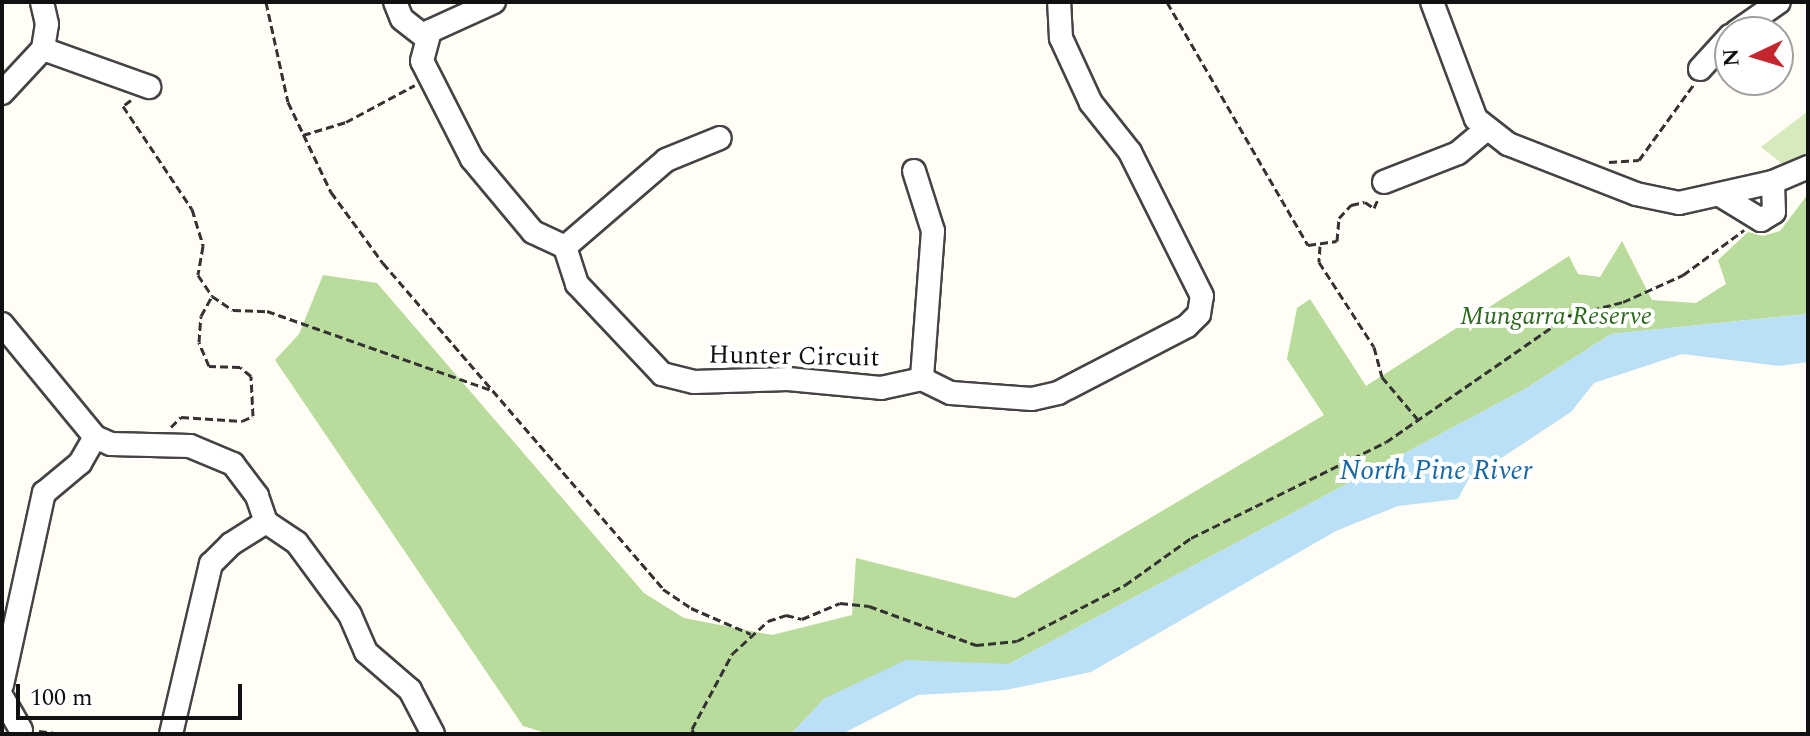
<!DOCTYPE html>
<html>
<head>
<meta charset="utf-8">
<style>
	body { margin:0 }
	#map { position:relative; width:1810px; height:736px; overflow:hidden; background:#fffdf5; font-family:Spectral,serif }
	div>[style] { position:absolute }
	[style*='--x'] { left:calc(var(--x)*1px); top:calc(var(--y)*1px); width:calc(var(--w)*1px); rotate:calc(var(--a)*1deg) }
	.green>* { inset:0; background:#d5ebbd }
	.forest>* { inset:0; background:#b9dc9c }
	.water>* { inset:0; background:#b9e0f7 }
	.path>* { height:3px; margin-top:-1.5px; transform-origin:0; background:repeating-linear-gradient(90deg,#333 0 8px,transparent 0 12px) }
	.roads { filter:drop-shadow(2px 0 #444) drop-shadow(-2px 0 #444) drop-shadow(0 2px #444) drop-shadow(0 -2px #444) }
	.minor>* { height:22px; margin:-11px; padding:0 11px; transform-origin:11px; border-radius:11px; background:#fff }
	span { translate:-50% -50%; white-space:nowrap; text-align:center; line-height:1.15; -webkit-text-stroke:8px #fff; paint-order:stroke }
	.park-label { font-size:26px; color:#2f6b1f; font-style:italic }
	.street-label { font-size:26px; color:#111 }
	.water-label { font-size:28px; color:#1768a6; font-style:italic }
	.frame { position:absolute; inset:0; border:4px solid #111; pointer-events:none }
	.north { position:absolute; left:1714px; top:16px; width:80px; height:80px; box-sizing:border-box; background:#fff; border:2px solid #a0a0a0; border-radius:50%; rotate:266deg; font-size:22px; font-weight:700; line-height:32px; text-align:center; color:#111 }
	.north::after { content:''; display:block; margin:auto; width:28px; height:36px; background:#c4262e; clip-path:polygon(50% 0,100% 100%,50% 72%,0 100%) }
	.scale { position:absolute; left:16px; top:684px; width:226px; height:36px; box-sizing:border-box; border:4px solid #111; border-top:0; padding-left:10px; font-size:24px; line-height:28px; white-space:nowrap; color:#111; -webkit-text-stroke:6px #fff; paint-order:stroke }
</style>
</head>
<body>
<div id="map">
	<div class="green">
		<i style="clip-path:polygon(1808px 111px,1808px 184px,1761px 147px)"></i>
	</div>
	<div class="forest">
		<i style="clip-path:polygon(1808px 194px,1808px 314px,1611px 334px,1525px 389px,1009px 664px,968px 665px,825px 698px,791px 734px,549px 734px,523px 726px,275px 360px,299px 334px,323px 275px,377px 283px,644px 593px,684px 618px,772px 635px,852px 615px,856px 558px,1015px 598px,1324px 415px,1287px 359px,1297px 308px,1310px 299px,1366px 386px,1569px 256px,1578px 274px,1600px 277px,1622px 241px,1652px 300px,1696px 303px,1726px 284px,1718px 260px,1748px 232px,1763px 236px,1780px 231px)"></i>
	</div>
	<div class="water">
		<i style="clip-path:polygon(1808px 314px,1808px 362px,1779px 366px,1682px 354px,1594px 383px,1571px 412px,1468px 480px,1458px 499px,1398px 506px,1336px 531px,1091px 672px,1006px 690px,918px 695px,842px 734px,791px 734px,825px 698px,906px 660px,1009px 664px,1525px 389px,1611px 334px)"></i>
	</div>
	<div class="path">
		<i style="--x:266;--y:2;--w:102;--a:77.6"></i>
		<i style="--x:288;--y:102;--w:100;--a:64.5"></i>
		<i style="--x:331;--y:192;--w:88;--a:53.8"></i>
		<i style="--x:383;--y:263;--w:430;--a:49.3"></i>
		<i style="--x:663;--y:589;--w:34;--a:34"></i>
		<i style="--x:691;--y:608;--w:65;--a:23.4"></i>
		<i style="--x:1167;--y:2;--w:281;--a:59.9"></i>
		<i style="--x:1308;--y:245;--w:29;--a:-8"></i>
		<i style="--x:1337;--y:241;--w:23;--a:-85"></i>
		<i style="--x:1339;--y:218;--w:18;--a:-47"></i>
		<i style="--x:1351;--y:205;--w:14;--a:-12"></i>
		<i style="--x:1365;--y:202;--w:11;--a:34"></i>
		<i style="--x:1374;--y:208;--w:12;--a:-66"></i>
		<i style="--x:131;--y:100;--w:10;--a:143"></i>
		<i style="--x:123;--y:106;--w:124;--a:56.2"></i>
		<i style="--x:192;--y:209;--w:39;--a:73"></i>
		<i style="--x:203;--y:246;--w:29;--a:100"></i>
		<i style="--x:198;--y:275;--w:25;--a:56"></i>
		<i style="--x:303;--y:135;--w:45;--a:-16.8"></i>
		<i style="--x:346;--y:122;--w:78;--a:-28.2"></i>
		<i style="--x:1609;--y:162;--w:30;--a:-4"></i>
		<i style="--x:1639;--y:160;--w:94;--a:-54.1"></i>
		<i style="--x:1320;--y:246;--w:16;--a:94"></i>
		<i style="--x:1319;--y:262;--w:101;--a:57.1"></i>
		<i style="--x:1374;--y:347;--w:31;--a:75"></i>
		<i style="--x:1382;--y:377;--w:59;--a:49.8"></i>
		<i style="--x:171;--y:427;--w:14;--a:-45"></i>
		<i style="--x:181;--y:417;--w:61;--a:3.8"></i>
		<i style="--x:242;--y:421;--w:12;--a:-24"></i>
		<i style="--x:253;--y:416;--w:40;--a:-92.9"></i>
		<i style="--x:251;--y:376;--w:14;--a:-141"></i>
		<i style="--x:240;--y:367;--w:31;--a:-178"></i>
		<i style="--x:209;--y:366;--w:26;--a:-113"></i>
		<i style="--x:199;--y:342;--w:26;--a:-86"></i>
		<i style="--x:201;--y:316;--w:23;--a:-61"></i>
		<i style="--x:212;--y:296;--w:25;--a:34"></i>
		<i style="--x:233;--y:310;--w:34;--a:2"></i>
		<i style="--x:267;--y:311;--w:238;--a:19.4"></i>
		<i style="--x:39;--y:731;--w:24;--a:7"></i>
		<i style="--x:694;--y:734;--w:5;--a:-112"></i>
		<i style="--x:692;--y:729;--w:85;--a:-61.9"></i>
		<i style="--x:732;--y:654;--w:49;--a:-42.5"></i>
		<i style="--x:768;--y:621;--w:19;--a:-18"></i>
		<i style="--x:786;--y:615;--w:16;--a:14"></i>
		<i style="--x:802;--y:619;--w:41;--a:-22.8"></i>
		<i style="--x:840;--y:603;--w:29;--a:6"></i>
		<i style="--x:869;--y:606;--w:114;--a:20"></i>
		<i style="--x:976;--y:645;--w:41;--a:-5.6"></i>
		<i style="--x:1017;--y:641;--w:122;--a:-27.4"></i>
		<i style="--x:1125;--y:585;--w:81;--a:-35.5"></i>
		<i style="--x:1191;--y:538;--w:217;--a:-26.2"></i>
		<i style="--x:1386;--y:442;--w:221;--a:-34.7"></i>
		<i style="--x:1568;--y:316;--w:57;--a:-14.3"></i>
		<i style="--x:1623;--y:302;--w:66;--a:-24.2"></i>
		<i style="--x:1683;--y:275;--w:76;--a:-36.4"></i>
	</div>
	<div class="roads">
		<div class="minor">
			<i style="--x:395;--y:2;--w:18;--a:68"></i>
			<i style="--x:402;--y:19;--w:31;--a:38"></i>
			<i style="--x:494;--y:2;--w:70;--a:155.6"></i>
			<i style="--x:430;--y:31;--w:31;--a:105"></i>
			<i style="--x:422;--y:61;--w:110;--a:63"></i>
			<i style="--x:472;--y:159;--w:95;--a:50.1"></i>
			<i style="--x:533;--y:232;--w:35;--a:25"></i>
			<i style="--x:565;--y:247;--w:39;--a:72"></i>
			<i style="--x:577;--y:284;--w:124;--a:46.6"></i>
			<i style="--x:662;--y:374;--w:33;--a:14"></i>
			<i style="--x:694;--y:382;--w:94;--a:-1.8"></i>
			<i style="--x:788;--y:379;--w:93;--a:5.5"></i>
			<i style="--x:881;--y:388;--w:42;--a:-12.4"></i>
			<i style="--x:922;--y:379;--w:32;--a:26"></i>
			<i style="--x:951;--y:393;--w:81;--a:4.2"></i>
			<i style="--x:1032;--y:399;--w:27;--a:-13"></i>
			<i style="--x:1058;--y:393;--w:145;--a:-27.4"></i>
			<i style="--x:1187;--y:326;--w:17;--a:-45"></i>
			<i style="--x:1199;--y:314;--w:18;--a:-81"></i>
			<i style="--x:1202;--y:296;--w:161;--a:-116.6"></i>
			<i style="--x:1130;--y:152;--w:63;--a:-128.5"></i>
			<i style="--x:1091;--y:103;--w:72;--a:-114.8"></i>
			<i style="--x:1061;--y:38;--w:36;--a:-93"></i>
			<i style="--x:1432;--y:2;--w:125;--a:69.4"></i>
			<i style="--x:1476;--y:119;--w:41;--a:38"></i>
			<i style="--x:1508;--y:144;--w:137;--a:21.3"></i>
			<i style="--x:1636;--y:194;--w:44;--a:11.8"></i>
			<i style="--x:1679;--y:203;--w:96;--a:-12.6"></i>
			<i style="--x:1773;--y:182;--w:38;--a:-23"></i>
			<i style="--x:1736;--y:32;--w:52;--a:-34.9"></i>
			<i style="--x:43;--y:49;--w:113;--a:19.7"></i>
			<i style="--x:1700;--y:69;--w:45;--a:-47.7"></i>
			<i style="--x:2;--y:93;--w:60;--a:-47"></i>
			<i style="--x:43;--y:49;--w:25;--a:-81"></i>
			<i style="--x:47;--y:24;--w:23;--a:-103"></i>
			<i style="--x:914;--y:171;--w:63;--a:72.4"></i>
			<i style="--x:933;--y:231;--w:148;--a:94.3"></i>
			<i style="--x:1384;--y:182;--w:79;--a:-21.4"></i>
			<i style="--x:1458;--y:153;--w:35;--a:-40"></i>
			<i style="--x:1720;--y:195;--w:48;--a:31.4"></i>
			<i style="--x:1761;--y:220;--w:15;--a:-32"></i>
			<i style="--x:1774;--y:212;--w:30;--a:-92"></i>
			<i style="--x:565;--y:247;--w:133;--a:-40.7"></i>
			<i style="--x:666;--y:160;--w:58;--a:-22.2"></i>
			<i style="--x:2;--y:324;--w:146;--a:50.5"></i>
			<i style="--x:95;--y:437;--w:17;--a:24"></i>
			<i style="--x:111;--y:444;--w:79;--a:1.5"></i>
			<i style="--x:190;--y:446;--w:47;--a:22.7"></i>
			<i style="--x:233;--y:464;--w:40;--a:53"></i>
			<i style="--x:257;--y:496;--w:28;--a:71"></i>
			<i style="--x:266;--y:522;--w:37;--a:34"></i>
			<i style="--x:297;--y:543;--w:89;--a:53.6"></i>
			<i style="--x:350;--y:615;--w:40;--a:66.6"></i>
			<i style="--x:366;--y:652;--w:58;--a:40.8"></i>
			<i style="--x:410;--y:690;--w:50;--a:62.4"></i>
			<i style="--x:2;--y:685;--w:197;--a:-77.7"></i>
			<i style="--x:44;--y:493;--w:47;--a:-39.8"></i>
			<i style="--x:80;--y:463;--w:30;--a:-60"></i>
			<i style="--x:2;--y:697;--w:38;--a:60"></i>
			<i style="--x:171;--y:734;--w:175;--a:-76.8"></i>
			<i style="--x:211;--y:564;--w:28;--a:-45"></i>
			<i style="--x:231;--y:544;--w:41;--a:-32.2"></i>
		</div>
	</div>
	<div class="park-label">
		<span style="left:1556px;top:317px">Mungarra Reserve</span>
	</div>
	<div class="street-label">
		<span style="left:794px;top:357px;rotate:1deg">Hunter Circuit</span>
	</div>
	<div class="water-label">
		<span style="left:1436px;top:471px">North Pine River</span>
	</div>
	<div class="frame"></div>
	<div class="north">N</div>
	<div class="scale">100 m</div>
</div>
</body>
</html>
